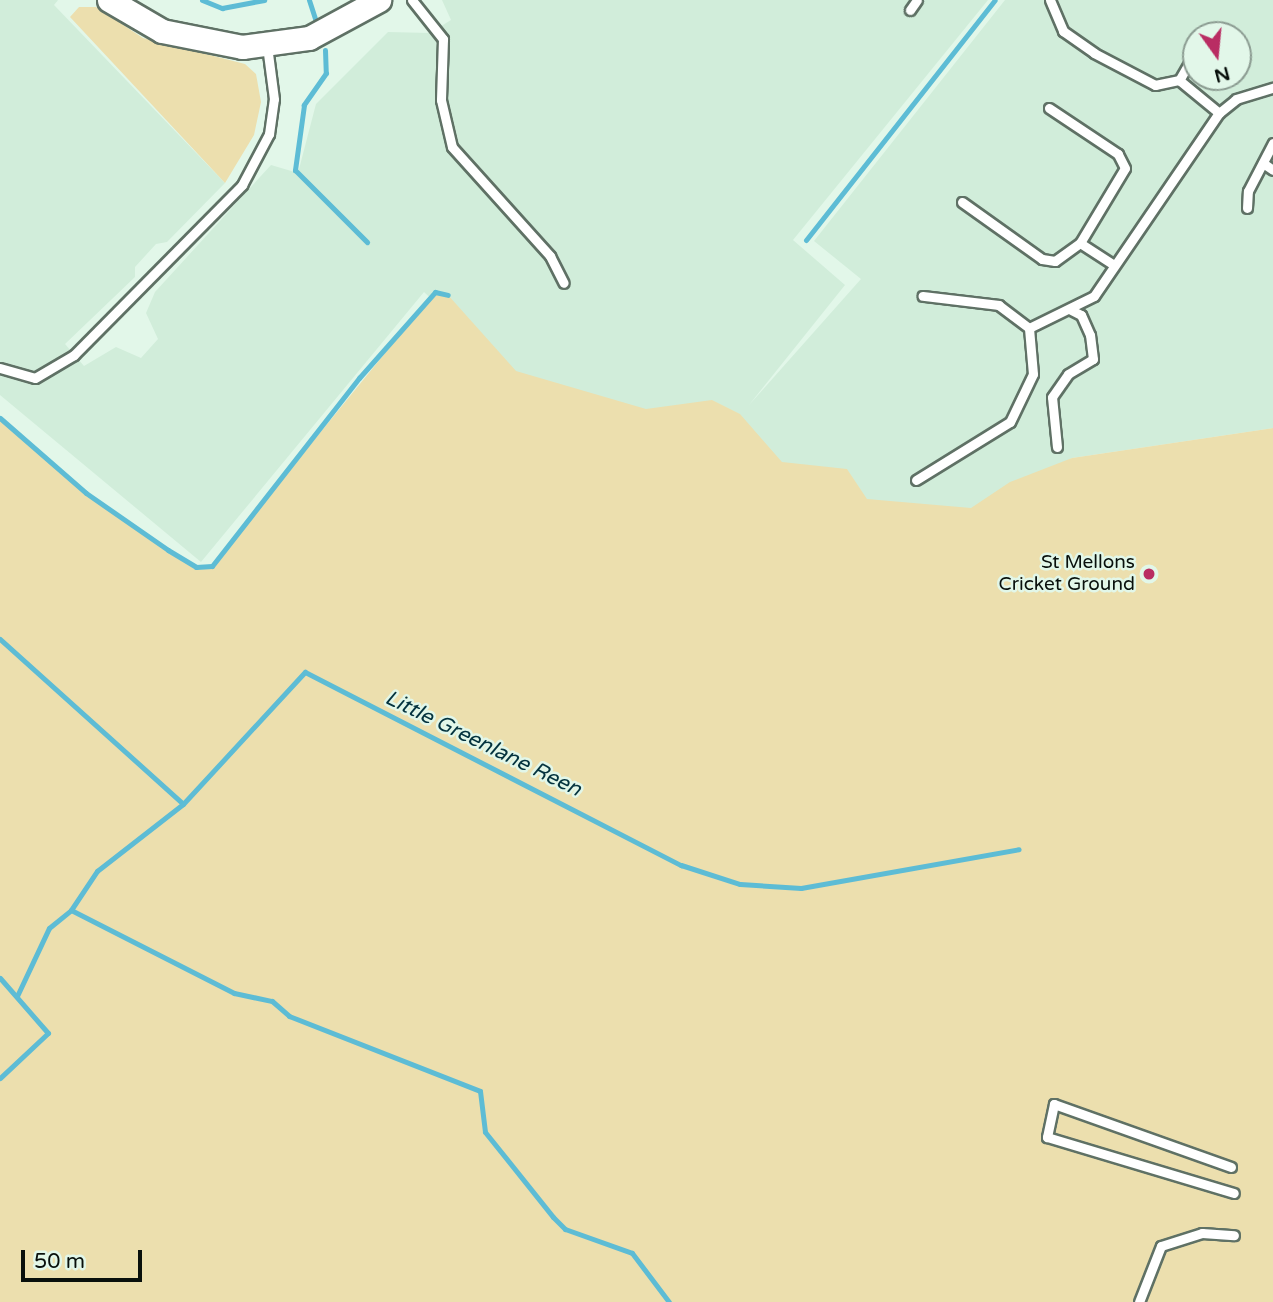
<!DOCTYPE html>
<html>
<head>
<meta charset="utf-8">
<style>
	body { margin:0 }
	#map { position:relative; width:1273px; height:1302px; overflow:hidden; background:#e2f7e9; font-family:"Varela Round",sans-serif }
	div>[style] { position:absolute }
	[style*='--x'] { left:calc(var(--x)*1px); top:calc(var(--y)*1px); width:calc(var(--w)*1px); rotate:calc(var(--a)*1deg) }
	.built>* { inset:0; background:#d1edda }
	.green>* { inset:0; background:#ecdfae }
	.stream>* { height:5px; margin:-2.5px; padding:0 2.5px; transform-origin:2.5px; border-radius:2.5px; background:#5dbcd5 }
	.roads { filter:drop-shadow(2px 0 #5f7165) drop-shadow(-2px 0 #5f7165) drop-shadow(0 2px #5f7165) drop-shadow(0 -2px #5f7165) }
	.service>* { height:9px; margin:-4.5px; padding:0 4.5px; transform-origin:4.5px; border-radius:4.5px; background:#fff }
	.tertiary>* { height:23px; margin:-11.5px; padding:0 11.5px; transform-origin:11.5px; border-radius:11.5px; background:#fff }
	.dots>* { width:19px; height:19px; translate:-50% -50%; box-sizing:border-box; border:4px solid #e2f7e9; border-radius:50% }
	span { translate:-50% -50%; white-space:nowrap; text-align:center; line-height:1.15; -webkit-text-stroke:5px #e2f7e9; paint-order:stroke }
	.poi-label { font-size:19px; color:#09100c }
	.right { translate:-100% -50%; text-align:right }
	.water-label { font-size:21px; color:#04333e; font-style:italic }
	.north { position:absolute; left:1182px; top:21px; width:70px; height:70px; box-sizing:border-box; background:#e2f7e9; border:2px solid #8b9b91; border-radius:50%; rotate:165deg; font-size:19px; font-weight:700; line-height:28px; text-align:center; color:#09100c }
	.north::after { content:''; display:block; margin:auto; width:24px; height:32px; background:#b92d63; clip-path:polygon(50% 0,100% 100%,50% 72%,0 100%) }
	.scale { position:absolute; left:21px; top:1250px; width:121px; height:32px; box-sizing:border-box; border:4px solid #09100c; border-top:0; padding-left:9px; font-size:21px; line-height:24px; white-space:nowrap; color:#09100c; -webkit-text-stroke:5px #e2f7e9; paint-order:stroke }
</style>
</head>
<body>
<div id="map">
	<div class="built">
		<i style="clip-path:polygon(evenodd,0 0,58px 0,54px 5px,225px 183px,167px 242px,156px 244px,135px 267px,135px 277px,65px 344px,84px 366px,116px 347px,141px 358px,158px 339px,146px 313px,155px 292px,271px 165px,298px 173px,316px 104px,388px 32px,430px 33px,451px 20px,442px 0,988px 0,793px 240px,845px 285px,749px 405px,861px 279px,814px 241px,1005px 0,1273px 0,1273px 428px,1072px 458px,970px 514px,864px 507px,644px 415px,511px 374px,424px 292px,201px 562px,0 395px,0 0,1196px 35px,1238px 35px,1238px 77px,1196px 77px,1196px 35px)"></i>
	</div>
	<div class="green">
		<i style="clip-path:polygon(79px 7px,96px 7px,143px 38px,245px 64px,256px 74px,261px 102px,254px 135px,225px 183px,70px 17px)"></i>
		<i style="clip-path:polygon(435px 292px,448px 295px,516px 371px,646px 409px,712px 400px,740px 414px,782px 462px,847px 469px,867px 499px,971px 508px,1010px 482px,1072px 458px,1273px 428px,1273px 1302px,0 1302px,0 419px,86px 493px,167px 550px,196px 567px,212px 565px)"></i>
	</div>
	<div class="stream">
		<i style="--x:202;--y:0;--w:22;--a:22"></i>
		<i style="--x:222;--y:8;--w:43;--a:-10.8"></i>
		<i style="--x:309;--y:0;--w:25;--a:72"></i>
		<i style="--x:325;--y:50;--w:23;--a:88"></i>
		<i style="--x:326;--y:73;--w:39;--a:125"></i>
		<i style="--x:304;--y:105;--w:66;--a:97.9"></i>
		<i style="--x:295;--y:170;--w:102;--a:45"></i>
		<i style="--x:806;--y:240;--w:305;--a:-51.8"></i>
		<i style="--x:0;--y:418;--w:114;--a:41.1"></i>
		<i style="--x:86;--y:493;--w:100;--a:34.8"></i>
		<i style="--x:168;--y:550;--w:33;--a:31"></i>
		<i style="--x:196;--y:567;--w:16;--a:-4"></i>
		<i style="--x:212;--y:566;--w:239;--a:-52"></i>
		<i style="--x:359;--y:378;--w:115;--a:-48.5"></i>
		<i style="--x:435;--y:292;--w:13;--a:13"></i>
		<i style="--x:0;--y:639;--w:246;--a:42"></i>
		<i style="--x:183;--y:804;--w:180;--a:-47.3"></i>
		<i style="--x:305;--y:672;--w:423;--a:27.2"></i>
		<i style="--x:681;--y:865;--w:62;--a:17.9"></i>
		<i style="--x:740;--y:884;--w:61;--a:3.8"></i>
		<i style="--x:801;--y:888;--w:221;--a:-10.1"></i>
		<i style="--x:71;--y:910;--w:183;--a:27"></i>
		<i style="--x:234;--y:993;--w:39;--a:12"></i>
		<i style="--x:272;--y:1001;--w:23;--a:41"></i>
		<i style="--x:289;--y:1016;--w:205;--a:21.4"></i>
		<i style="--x:480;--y:1091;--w:41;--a:83"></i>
		<i style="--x:485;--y:1132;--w:109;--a:51.3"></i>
		<i style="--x:553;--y:1217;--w:17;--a:45"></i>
		<i style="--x:565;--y:1229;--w:71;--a:19.7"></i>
		<i style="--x:632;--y:1253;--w:61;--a:52.9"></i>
		<i style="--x:0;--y:978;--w:73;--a:48.9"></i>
		<i style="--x:48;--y:1033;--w:66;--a:136.8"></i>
		<i style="--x:17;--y:996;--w:75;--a:-64.8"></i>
		<i style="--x:49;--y:928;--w:28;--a:-39"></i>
		<i style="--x:71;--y:910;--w:47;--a:-56.3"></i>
		<i style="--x:97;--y:871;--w:109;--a:-37.9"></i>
	</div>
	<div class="roads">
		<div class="service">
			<i style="--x:412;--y:0;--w:50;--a:51.5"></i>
			<i style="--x:443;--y:39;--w:61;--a:91.9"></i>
			<i style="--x:441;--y:100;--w:48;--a:76.8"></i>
			<i style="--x:452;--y:147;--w:147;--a:48"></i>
			<i style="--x:550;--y:256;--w:30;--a:63"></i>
			<i style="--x:1050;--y:0;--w:34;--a:67"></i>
			<i style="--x:1063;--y:31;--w:38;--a:35"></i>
			<i style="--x:1094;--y:53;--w:69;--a:27.7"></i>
			<i style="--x:1155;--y:85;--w:25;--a:-12"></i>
			<i style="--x:910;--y:10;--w:12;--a:-55"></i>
			<i style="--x:1196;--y:51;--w:34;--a:120"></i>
			<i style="--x:1179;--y:80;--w:52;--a:39.5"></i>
			<i style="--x:1263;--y:163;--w:12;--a:35"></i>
			<i style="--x:962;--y:202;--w:98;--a:35.5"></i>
			<i style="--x:1042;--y:259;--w:13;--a:9"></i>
			<i style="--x:1055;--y:261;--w:31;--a:-36"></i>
			<i style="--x:1080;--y:243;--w:87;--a:-59"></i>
			<i style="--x:1125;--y:168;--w:16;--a:-117"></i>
			<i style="--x:1118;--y:154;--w:83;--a:-146.3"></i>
			<i style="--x:1247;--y:208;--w:17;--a:-87"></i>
			<i style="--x:1248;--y:191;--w:54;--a:-62.5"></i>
			<i style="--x:1080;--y:243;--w:40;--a:32.9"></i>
			<i style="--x:1029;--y:328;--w:72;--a:-26.2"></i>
			<i style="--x:1094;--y:296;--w:222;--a:-55.7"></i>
			<i style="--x:1219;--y:113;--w:22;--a:-39"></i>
			<i style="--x:1236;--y:99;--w:39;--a:-17"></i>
			<i style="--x:0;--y:368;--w:36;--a:16"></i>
			<i style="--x:35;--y:378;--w:45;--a:-30.5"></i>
			<i style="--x:74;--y:355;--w:239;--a:-45.3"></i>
			<i style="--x:242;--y:185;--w:58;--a:-62.1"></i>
			<i style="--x:269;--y:134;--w:35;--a:-82"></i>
			<i style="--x:274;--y:99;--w:53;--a:-97.5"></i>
			<i style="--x:1057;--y:447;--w:50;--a:-95.7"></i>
			<i style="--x:1052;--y:397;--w:28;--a:-55"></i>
			<i style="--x:1068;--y:374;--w:29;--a:-31"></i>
			<i style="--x:1093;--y:359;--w:24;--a:-97"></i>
			<i style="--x:1090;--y:335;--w:22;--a:-114"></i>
			<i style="--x:1081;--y:315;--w:11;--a:-153"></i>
			<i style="--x:916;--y:480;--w:110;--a:-31.7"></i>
			<i style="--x:1010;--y:422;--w:53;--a:-64.4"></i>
			<i style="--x:1033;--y:374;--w:46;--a:-95"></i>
			<i style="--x:1029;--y:328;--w:38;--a:-143"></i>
			<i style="--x:999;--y:305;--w:77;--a:-173.2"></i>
			<i style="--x:1231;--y:1167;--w:188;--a:-160.4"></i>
			<i style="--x:1054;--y:1104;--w:34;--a:102"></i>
			<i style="--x:1047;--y:1137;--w:195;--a:16.7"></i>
			<i style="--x:1139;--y:1302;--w:60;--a:-68.6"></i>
			<i style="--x:1161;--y:1246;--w:43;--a:-17.6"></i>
			<i style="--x:1202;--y:1233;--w:32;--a:4"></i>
		</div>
		<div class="tertiary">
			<i style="--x:109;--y:0;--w:61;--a:30.3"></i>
			<i style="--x:162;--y:31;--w:82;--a:11.3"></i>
			<i style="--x:242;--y:47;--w:68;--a:-7.7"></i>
			<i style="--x:309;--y:38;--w:80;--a:-28.5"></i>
		</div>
	</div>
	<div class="dots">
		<i style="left:1149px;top:574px;background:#b92d63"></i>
	</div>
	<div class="poi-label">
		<span class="right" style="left:1135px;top:574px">St Mellons<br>Cricket Ground</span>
	</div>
	<div class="water-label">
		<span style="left:483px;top:744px;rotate:26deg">Little Greenlane Reen</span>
	</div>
	<div class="north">N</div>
	<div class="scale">50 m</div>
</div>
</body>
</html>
